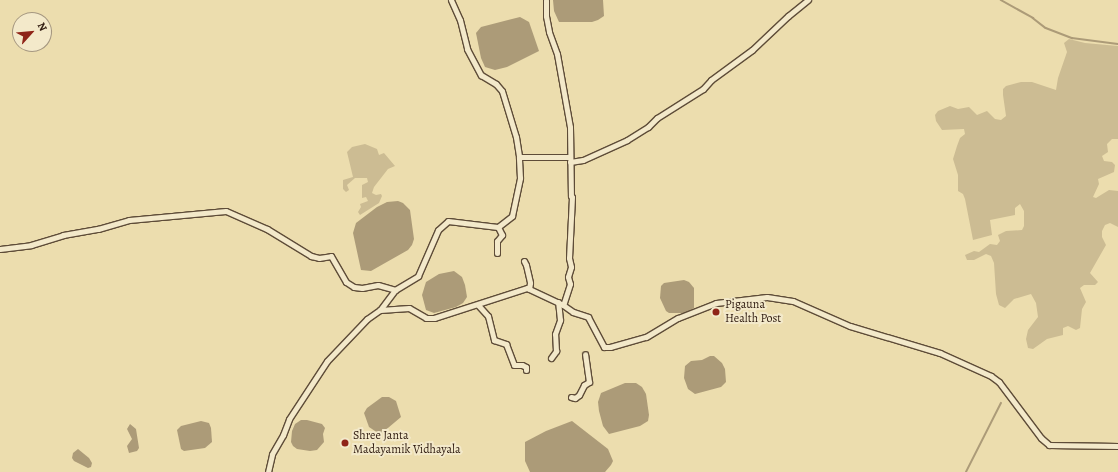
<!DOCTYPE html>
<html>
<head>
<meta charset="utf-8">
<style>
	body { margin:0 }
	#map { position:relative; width:1118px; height:472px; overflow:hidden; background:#ecddae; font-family:Alegreya,serif }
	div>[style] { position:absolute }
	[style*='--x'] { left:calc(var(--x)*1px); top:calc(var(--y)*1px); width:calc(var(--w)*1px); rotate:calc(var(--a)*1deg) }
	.green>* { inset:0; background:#ccbc93 }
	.water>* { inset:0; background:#ac9b78 }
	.stream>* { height:1.5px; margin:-0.75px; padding:0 0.75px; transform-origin:0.75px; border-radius:0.75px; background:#ac9b78 }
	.roads { filter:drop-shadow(1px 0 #5e4c38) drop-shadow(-1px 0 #5e4c38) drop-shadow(0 1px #5e4c38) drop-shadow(0 -1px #5e4c38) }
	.minor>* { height:5px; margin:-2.5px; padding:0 2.5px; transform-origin:2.5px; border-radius:2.5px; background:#f3e9ca }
	.dots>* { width:11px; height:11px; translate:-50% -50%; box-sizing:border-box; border:2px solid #f3e9ca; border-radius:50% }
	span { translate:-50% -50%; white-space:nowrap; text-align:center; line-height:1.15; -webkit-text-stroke:4px #f3e9ca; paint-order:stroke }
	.poi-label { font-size:12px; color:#2f1b10 }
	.left { translate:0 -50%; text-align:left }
	.north { position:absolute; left:12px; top:12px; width:40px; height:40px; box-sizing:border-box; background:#f3e9ca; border:1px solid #a59780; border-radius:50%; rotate:63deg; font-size:11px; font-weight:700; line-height:16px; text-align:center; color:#2f1b10 }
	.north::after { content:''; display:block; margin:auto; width:14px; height:18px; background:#8f2418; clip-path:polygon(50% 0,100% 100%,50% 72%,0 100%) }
</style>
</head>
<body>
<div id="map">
	<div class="green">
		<i style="clip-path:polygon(1069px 39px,1085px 43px,1118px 46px,1118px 139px,1112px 139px,1107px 144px,1108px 152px,1102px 156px,1104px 161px,1112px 162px,1115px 165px,1114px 172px,1098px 179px,1099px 184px,1093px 197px,1096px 198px,1109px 190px,1118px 191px,1118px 227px,1110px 223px,1105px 225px,1102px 231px,1102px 237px,1106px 245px,1090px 273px,1098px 282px,1095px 285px,1084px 285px,1080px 288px,1086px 302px,1082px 309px,1080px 328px,1076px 330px,1068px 326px,1063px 328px,1063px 335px,1047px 339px,1033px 349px,1028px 348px,1026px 339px,1028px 330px,1038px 317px,1036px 303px,1031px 294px,1014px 299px,1005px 308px,999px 305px,996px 294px,994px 263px,991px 256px,986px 254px,974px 260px,967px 260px,965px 255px,974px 251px,979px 252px,990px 244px,997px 245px,1000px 241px,998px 235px,1006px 231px,1022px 230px,1024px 226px,1024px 211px,1020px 204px,1015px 208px,1015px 215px,990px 220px,992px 235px,973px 240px,965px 199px,963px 194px,958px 191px,958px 175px,953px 159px,957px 146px,960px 138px,965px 134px,964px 129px,942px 130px,936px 121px,935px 115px,938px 111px,950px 106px,958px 109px,969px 107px,977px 115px,987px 111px,995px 119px,1001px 120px,1006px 116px,1003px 95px,1003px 89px,1006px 86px,1021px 82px,1032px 82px,1056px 90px,1058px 78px,1067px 52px,1064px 43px)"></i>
		<i style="clip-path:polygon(365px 144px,377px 149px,379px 155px,384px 153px,395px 166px,388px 169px,374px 187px,372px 193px,376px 195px,381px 194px,382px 196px,379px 203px,360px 215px,358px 212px,361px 207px,360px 204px,368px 201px,366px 197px,362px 198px,362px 185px,368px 182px,367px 178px,355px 178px,347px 185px,349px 190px,346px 192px,343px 189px,343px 180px,353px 177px,347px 152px,352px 147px)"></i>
	</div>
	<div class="water">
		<i style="clip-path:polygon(553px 0,603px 0,604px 16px,598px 20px,592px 22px,559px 22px,554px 11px)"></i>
		<i style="clip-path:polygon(520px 17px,529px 22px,539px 51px,507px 67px,495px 70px,485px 67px,481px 58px,476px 33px,481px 27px)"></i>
		<i style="clip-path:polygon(398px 201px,403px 203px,410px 210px,414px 239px,412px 245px,408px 250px,378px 267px,371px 271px,361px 270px,353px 233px,356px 223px,377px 207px,387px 202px)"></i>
		<i style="clip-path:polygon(454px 271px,462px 277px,465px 285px,467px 297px,463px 303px,456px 307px,434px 313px,426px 310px,422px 295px,426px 282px,439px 274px)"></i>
		<i style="clip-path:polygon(684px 280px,689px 282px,694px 288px,694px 308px,685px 313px,669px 313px,666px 311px,660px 298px,661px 286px,664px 283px)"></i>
		<i style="clip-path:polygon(710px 356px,714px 356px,722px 363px,725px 369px,726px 382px,721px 387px,695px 394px,688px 389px,684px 378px,685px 366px,691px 361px,702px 360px)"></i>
		<i style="clip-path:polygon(625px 383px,636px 383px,642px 387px,646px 394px,649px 415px,648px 421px,640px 426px,609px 434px,603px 426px,599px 411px,598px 402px,601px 393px)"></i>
		<i style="clip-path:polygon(382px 397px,389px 397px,396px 401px,401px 417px,382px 433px,378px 433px,369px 427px,364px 413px,367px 408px)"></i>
		<i style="clip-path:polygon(301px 420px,307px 420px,322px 424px,325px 428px,323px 434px,324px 442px,317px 450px,310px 451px,297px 449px,293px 446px,291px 442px,292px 431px,295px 424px)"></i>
		<i style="clip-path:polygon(201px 421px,209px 423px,211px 428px,212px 442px,205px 448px,184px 451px,181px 449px,177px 430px,181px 426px)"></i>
		<i style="clip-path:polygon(572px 421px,608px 449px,613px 461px,611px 465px,605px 472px,530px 472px,525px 461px,525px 442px,546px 431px)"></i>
		<i style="clip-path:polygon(130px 424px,136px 429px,139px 448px,137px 451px,129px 453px,127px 446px,132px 439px,127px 429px)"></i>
		<i style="clip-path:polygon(78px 449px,89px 458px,92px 463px,91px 467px,88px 468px,74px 461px,72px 458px,73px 453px)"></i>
	</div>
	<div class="stream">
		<i style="--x:1001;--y:0;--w:37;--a:29"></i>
		<i style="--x:1033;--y:18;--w:16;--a:38"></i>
		<i style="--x:1046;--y:28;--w:28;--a:21"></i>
		<i style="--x:1072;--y:38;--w:46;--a:7.4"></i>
		<i style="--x:966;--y:472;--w:77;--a:-63.1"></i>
	</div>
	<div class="roads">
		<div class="minor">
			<i style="--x:451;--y:0;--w:22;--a:66"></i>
			<i style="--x:460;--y:20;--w:30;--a:76"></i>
			<i style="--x:467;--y:49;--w:30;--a:62"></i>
			<i style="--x:481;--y:75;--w:17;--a:31"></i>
			<i style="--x:496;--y:84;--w:9;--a:49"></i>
			<i style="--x:502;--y:91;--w:48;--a:73.1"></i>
			<i style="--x:516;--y:137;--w:20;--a:81"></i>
			<i style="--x:519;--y:157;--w:51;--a:0"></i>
			<i style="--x:546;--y:0;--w:16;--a:90"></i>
			<i style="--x:546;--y:16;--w:16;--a:79"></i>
			<i style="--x:549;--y:32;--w:23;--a:70"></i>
			<i style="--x:557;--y:54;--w:74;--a:79.9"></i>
			<i style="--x:570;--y:127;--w:69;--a:89.2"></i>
			<i style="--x:571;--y:196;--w:1;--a:45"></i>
			<i style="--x:572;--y:197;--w:61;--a:92.8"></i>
			<i style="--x:569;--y:258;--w:9;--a:77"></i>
			<i style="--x:571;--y:267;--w:10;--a:107"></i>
			<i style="--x:568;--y:277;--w:7;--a:74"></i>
			<i style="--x:570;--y:284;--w:22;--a:108"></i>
			<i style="--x:570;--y:162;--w:13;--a:-9"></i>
			<i style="--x:583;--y:160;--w:48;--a:-24.4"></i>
			<i style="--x:627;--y:140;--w:25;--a:-32"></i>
			<i style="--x:648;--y:127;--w:13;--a:-45"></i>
			<i style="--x:657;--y:118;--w:54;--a:-32.2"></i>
			<i style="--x:703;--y:89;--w:12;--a:-48"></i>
			<i style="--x:711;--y:80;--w:51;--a:-36.2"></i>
			<i style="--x:752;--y:50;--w:50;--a:-43.4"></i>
			<i style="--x:788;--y:16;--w:26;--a:-39"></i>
			<i style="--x:0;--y:249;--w:31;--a:-7"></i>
			<i style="--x:31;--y:245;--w:34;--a:-17"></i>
			<i style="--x:63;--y:235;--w:36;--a:-10"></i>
			<i style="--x:98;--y:229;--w:32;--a:-16"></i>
			<i style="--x:129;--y:220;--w:97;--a:-5.3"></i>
			<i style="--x:226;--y:211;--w:45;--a:23.7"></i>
			<i style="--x:267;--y:229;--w:52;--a:31.5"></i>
			<i style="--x:311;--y:256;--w:8;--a:14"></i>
			<i style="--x:319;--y:258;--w:12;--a:-9"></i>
			<i style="--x:331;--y:256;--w:30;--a:60"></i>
			<i style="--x:346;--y:282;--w:9;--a:32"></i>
			<i style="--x:354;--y:287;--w:8;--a:7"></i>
			<i style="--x:362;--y:288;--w:16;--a:-11"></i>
			<i style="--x:378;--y:285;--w:18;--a:16"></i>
			<i style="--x:497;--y:253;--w:12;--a:-90"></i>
			<i style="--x:497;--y:241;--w:8;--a:-50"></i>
			<i style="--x:502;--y:235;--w:9;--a:-117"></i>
			<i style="--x:524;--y:261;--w:4;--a:63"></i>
			<i style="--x:526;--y:265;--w:18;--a:77"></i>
			<i style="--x:530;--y:283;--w:6;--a:99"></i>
			<i style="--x:478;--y:305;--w:15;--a:48"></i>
			<i style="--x:488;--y:316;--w:25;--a:76"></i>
			<i style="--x:494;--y:340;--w:13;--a:18"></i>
			<i style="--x:506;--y:344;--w:22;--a:69"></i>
			<i style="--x:514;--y:365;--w:8;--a:0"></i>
			<i style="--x:522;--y:365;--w:4;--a:27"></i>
			<i style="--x:526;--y:367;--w:3;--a:90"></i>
			<i style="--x:380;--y:310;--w:29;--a:-4"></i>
			<i style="--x:409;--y:308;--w:20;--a:30"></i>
			<i style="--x:426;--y:318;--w:8;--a:0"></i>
			<i style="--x:434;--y:318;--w:98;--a:-17.9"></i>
			<i style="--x:527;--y:288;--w:40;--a:25"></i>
			<i style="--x:563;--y:305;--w:12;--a:35"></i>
			<i style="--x:573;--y:312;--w:16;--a:18"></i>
			<i style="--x:588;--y:317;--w:34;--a:62"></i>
			<i style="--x:604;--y:347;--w:6;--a:0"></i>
			<i style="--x:610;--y:347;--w:37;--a:-16"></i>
			<i style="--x:646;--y:337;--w:37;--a:-31"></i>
			<i style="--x:678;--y:318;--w:41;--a:-21.5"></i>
			<i style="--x:716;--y:303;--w:51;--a:-6.7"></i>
			<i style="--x:767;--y:297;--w:26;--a:9"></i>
			<i style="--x:793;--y:301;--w:62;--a:23.7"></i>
			<i style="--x:850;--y:326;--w:94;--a:16.7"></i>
			<i style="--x:940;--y:353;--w:56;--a:24.3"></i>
			<i style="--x:991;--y:376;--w:10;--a:37"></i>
			<i style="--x:999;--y:382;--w:70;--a:53.1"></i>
			<i style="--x:1041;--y:438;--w:11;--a:41"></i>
			<i style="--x:1049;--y:445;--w:69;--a:0.8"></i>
			<i style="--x:551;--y:358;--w:9;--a:-54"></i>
			<i style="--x:556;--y:351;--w:17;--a:-93"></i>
			<i style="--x:555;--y:334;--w:15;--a:-70"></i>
			<i style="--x:560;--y:320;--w:18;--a:-96"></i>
			<i style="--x:571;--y:397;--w:4;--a:14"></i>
			<i style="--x:575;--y:398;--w:5;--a:-37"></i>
			<i style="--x:579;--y:395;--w:11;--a:-63"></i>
			<i style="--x:584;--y:385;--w:6;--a:-31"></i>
			<i style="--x:589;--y:382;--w:28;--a:-98"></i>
			<i style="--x:268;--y:472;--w:18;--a:-77"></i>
			<i style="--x:272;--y:454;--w:22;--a:-60"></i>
			<i style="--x:283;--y:435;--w:17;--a:-69"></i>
			<i style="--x:289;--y:419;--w:69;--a:-56.8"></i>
			<i style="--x:327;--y:361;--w:58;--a:-46.4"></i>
			<i style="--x:367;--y:319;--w:16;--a:-35"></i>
			<i style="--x:380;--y:310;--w:25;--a:-53"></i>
			<i style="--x:395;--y:290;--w:27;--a:-31"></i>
			<i style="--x:418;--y:276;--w:50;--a:-66.5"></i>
			<i style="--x:438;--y:230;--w:13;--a:-42"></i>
			<i style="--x:448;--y:221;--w:50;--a:6.8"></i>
			<i style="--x:498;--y:227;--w:18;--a:-38"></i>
			<i style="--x:512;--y:216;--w:39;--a:-78"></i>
			<i style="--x:520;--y:178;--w:21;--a:-93"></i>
		</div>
	</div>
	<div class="dots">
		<i style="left:716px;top:312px;background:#8f2418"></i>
		<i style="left:345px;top:443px;background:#8f2418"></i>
	</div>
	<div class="poi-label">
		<span class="left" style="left:725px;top:312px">Pigauna<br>Health Post</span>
		<span class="left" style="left:353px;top:443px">Shree Janta<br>Madayamik Vidhayala</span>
	</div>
	<div class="north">N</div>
</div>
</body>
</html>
